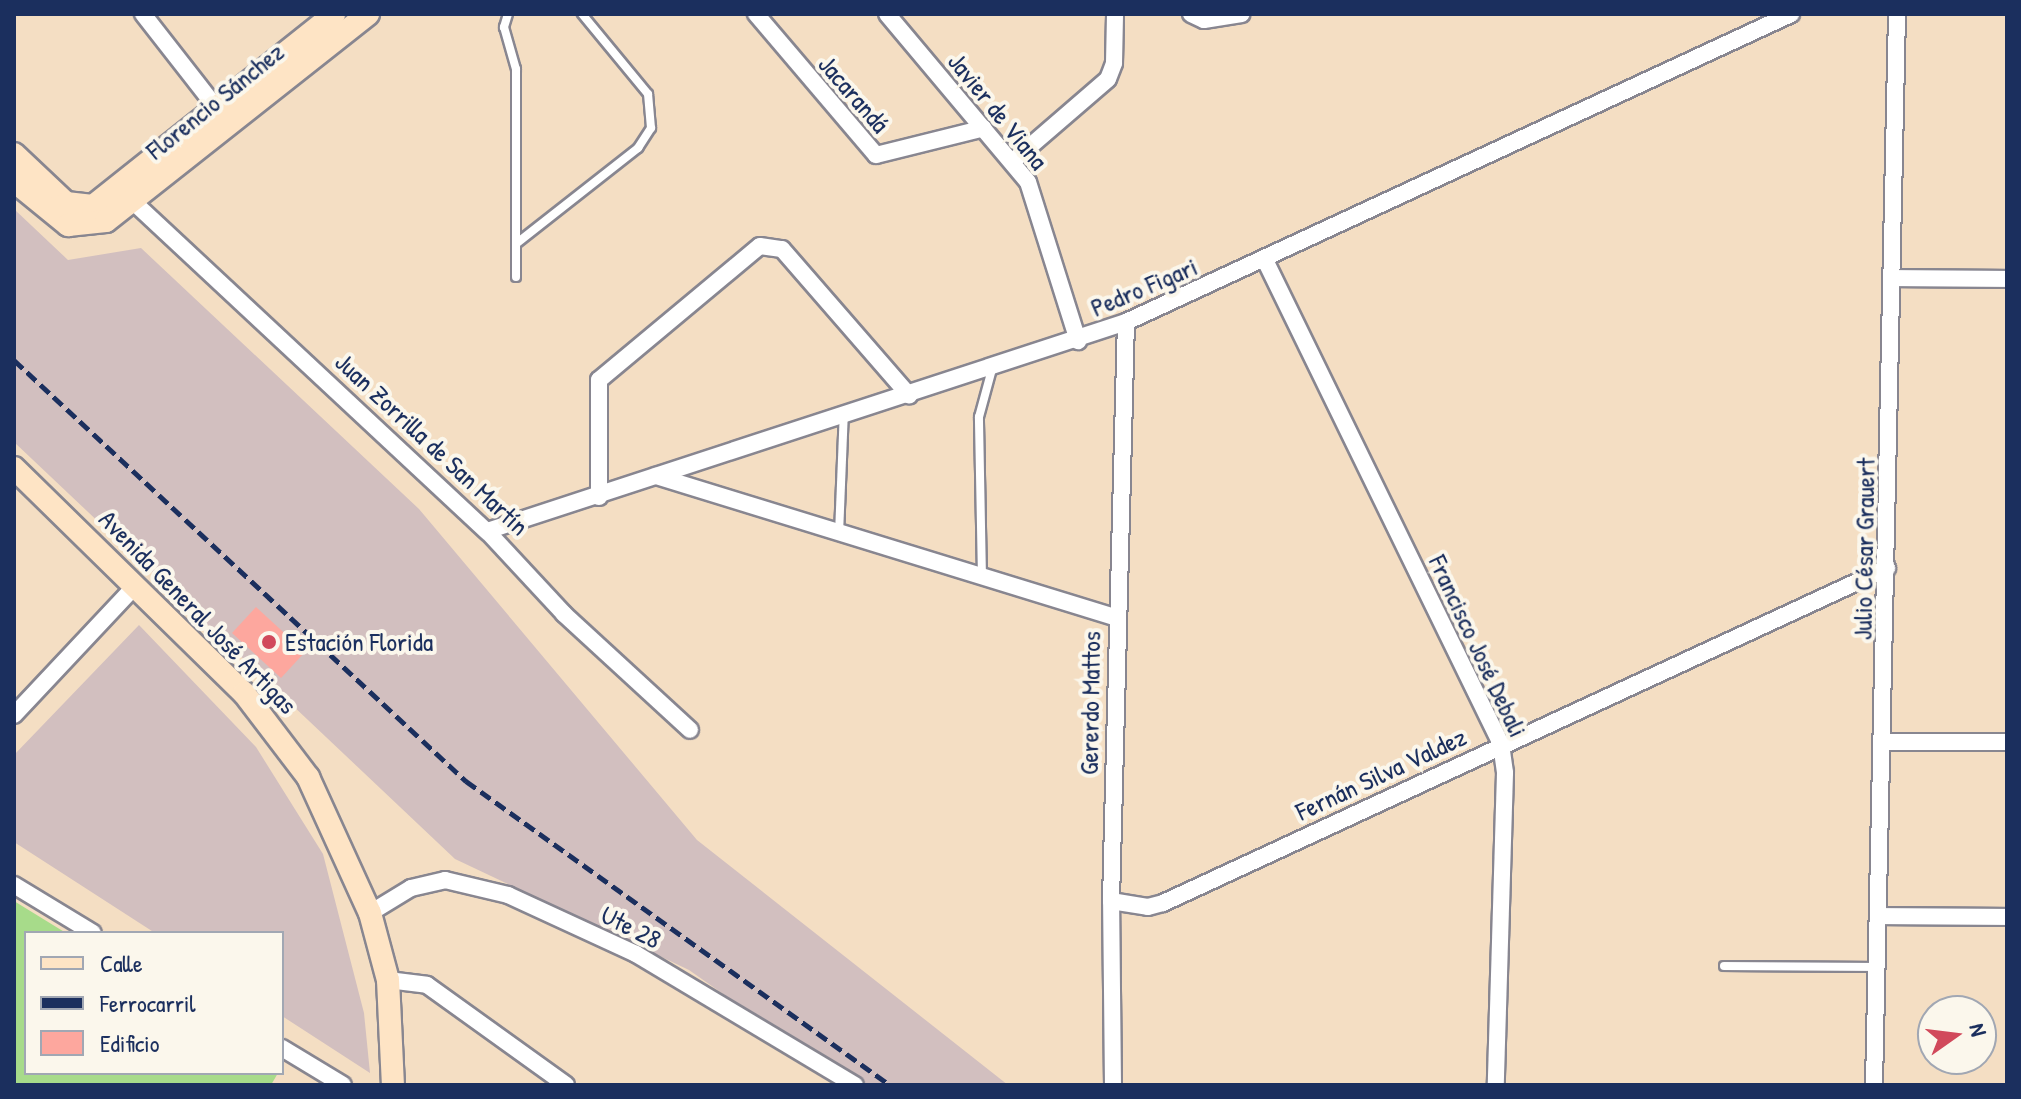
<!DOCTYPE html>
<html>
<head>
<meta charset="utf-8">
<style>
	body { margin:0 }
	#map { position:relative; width:2021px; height:1099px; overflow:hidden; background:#f4dec3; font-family:"Patrick Hand",sans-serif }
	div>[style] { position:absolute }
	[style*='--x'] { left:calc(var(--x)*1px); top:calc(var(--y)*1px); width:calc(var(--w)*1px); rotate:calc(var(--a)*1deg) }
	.industrial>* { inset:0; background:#d2bfbf }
	.green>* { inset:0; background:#a7db8a }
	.building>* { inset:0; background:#fda79e }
	.roads { filter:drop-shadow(2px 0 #888690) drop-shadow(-2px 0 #888690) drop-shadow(0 2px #888690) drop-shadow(0 -2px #888690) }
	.lane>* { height:8px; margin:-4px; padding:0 4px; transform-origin:4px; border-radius:4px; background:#fff }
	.street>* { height:16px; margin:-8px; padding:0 8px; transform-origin:8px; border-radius:8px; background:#fff }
	.secondary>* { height:22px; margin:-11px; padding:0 11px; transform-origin:11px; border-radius:11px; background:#fee4c5 }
	.rail>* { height:5px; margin-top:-2.5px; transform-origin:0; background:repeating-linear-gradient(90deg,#1b2f5e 0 12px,transparent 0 18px) }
	.dots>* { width:22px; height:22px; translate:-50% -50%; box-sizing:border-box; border:4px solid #fbf7ec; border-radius:50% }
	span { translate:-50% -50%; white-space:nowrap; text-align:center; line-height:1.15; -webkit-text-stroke:8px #fbf7ec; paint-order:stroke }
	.street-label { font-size:26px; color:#1b2f5e }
	.poi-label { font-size:26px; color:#1b2f5e }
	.left { translate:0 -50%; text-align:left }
	.frame { position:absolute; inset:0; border:16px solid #1b2f5e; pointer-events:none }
	.legend { position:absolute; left:24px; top:931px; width:260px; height:144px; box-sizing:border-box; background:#fbf7ec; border:2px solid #a1a7b3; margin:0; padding:10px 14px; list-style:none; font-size:24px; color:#1b2f5e }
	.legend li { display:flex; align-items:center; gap:16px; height:40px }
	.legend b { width:40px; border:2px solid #a1a7b3 }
	.north { position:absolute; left:1917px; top:995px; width:80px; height:80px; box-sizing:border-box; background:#fbf7ec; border:2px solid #a1a7b3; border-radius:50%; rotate:76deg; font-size:22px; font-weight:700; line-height:32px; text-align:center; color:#1b2f5e }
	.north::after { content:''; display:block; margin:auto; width:28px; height:36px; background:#d1495b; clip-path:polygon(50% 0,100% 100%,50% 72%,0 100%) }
</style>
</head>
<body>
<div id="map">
	<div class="industrial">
		<i style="clip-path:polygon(14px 209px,68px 260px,141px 248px,419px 509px,697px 840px,1008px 1085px,853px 1085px,689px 970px,455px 859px,14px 442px)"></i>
		<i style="clip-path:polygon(139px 625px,256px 747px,323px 854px,364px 1013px,370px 1073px,282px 1016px,282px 933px,155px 933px,14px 842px,14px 755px)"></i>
	</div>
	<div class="green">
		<i style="clip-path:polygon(14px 901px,66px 933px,26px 933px,26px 1073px,278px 1073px,271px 1085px,14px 1085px)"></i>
	</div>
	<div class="building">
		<i style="clip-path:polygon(256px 607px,305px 652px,281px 678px,232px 633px)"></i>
	</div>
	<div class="roads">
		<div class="lane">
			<i style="--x:508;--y:14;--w:14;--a:107"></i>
			<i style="--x:504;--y:27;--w:44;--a:74.1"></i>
			<i style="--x:516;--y:69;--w:208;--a:90"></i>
			<i style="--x:517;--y:243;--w:154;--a:-38.1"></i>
			<i style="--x:638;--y:148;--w:24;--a:-57"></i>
			<i style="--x:651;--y:128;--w:34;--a:-95"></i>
			<i style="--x:648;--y:94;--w:104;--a:-129.5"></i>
			<i style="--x:839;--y:534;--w:122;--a:-87.7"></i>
			<i style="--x:982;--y:578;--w:161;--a:-91.1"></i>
			<i style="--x:979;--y:417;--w:50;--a:-74.8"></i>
			<i style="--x:1724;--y:966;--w:153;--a:0.4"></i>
		</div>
		<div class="street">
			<i style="--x:143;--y:14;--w:127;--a:52"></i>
			<i style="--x:756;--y:14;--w:185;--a:49.6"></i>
			<i style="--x:876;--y:155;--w:111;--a:-14"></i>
			<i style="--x:887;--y:14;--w:219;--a:50"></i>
			<i style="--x:1028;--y:182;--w:167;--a:72.5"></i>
			<i style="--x:1191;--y:14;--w:14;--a:25"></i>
			<i style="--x:1204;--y:20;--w:38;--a:-9"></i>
			<i style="--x:1013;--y:161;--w:125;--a:-40.8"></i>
			<i style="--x:1108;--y:79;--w:17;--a:-69"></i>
			<i style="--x:1114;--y:63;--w:49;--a:-88.8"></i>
			<i style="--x:125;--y:194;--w:495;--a:43"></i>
			<i style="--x:487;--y:531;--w:113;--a:47.1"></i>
			<i style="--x:564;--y:614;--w:171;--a:42.6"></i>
			<i style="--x:1265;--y:260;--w:538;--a:64.01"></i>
			<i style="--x:1501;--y:744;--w:29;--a:82"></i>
			<i style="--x:1505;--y:773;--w:312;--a:91.7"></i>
			<i style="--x:1893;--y:278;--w:114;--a:0.5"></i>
			<i style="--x:656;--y:476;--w:480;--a:17.1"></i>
			<i style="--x:599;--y:497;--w:117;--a:-90"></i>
			<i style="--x:599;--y:380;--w:209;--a:-39.8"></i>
			<i style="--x:760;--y:246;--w:22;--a:8"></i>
			<i style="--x:782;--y:249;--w:194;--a:49"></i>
			<i style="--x:487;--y:531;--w:672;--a:-18.11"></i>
			<i style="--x:1126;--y:322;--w:733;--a:-24.85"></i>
			<i style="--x:14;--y:715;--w:178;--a:-46.8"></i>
			<i style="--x:1886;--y:742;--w:121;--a:0"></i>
			<i style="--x:14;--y:885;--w:92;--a:31.3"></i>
			<i style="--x:1111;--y:901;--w:37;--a:9"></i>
			<i style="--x:1148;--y:907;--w:16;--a:-15"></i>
			<i style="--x:1163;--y:903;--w:798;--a:-24.83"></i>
			<i style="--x:370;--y:913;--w:48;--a:-31.4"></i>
			<i style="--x:411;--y:888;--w:35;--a:-13"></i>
			<i style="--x:445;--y:880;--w:65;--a:13.4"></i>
			<i style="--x:508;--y:895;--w:141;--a:24.7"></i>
			<i style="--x:636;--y:954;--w:255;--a:30.9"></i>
			<i style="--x:1879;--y:916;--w:128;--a:0.4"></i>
			<i style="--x:388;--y:980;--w:39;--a:7"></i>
			<i style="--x:427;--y:985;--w:171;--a:35.7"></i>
			<i style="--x:282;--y:1048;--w:71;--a:31.2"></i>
			<i style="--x:1113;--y:1085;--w:184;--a:-90.6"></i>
			<i style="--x:1111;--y:901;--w:579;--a:-88.52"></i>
			<i style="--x:1874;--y:1085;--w:1071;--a:-88.77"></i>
		</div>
		<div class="secondary">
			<i style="--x:14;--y:154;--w:71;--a:43.3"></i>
			<i style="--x:66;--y:203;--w:27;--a:6"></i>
			<i style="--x:93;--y:206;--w:308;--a:-38.5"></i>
			<i style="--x:14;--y:181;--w:70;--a:39.2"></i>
			<i style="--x:68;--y:225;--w:38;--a:-6"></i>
			<i style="--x:106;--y:221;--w:334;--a:-38.3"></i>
			<i style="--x:14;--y:468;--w:322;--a:44.4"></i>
			<i style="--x:244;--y:693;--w:106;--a:52.7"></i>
			<i style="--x:308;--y:777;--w:149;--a:65.5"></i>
			<i style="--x:370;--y:913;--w:69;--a:75"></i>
			<i style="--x:388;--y:980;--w:105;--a:87.3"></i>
		</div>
	</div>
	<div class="rail">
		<i style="--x:14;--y:360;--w:618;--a:42.97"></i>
		<i style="--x:466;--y:781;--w:522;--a:35.64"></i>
	</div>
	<div class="dots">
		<i style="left:269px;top:642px;background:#d1495b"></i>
	</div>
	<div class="street-label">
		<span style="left:854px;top:94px;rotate:49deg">Jacarandá</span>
		<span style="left:215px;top:101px;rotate:-39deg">Florencio Sánchez</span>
		<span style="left:998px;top:111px;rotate:51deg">Javier de Viana</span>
		<span style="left:1144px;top:287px;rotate:-23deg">Pedro Figari</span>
		<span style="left:432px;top:444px;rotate:43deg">Juan Zorrilla de San Martín</span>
		<span style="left:1864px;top:549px;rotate:-89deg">Julio César Grauert</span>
		<span style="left:198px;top:612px;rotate:46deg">Avenida General José Artigas</span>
		<span style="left:1478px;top:646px;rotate:65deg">Francisco José Debali</span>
		<span style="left:1090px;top:703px;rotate:-89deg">Gererdo Mattos</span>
		<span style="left:1381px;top:774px;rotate:-25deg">Fernán Silva Valdez</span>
		<span style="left:631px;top:927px;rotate:27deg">Ute 28</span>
	</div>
	<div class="poi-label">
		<span class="left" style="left:285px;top:642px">Estación Florida</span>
	</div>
	<div class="frame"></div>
	<ul class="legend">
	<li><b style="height:10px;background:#fee4c5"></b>Calle</li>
	<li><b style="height:10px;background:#1b2f5e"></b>Ferrocarril</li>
	<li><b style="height:22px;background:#fda79e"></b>Edificio</li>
	</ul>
	<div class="north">N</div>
</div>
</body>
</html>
